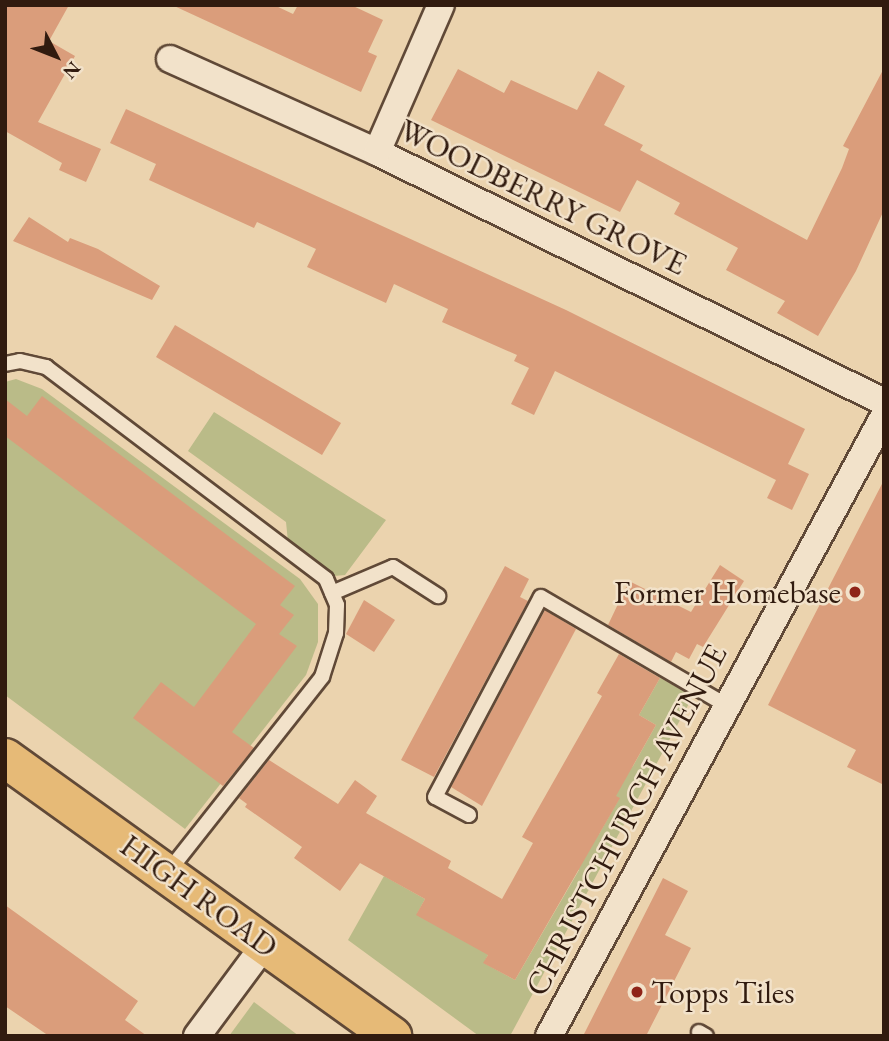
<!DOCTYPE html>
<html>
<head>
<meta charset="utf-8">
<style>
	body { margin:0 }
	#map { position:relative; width:889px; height:1041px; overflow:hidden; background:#ebd3ae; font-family:"EB Garamond",serif }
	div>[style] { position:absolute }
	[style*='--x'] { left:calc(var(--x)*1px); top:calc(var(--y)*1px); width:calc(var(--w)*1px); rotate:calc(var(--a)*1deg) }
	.green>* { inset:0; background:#babb88 }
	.building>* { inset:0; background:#da9d7b }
	.roads { filter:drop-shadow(2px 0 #604937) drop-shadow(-2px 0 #604937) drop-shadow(0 2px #604937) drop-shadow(0 -2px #604937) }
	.service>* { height:14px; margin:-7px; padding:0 7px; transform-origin:7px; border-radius:7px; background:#f2e2ca }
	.minor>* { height:26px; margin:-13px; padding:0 13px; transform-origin:13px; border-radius:13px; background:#f2e2ca }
	.primary>* { height:38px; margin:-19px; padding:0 19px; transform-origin:19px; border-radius:19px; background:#e6ba77 }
	.dots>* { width:19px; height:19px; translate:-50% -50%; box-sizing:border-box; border:4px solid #f2e2ca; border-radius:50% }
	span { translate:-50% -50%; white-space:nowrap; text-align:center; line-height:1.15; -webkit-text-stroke:5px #f2e2ca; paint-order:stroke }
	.street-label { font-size:32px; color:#311b0f }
	.poi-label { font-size:32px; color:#311b0f }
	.right { translate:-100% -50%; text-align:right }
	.left { translate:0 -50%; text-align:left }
	.frame { position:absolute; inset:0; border:7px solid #311b0f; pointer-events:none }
	.north { position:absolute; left:21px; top:21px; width:70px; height:70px; -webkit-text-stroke:5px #f2e2ca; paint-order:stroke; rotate:132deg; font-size:19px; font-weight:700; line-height:28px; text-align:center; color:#311b0f }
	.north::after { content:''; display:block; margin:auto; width:24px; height:32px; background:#311b0f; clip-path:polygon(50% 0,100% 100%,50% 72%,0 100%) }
</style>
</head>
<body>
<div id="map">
	<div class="green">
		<i style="clip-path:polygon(16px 379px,42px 389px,300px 579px,318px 604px,318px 642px,306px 675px,185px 829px,5px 695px,5px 382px)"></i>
		<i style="clip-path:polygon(214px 412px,386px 520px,345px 575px,334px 576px,288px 542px,286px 522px,188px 451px)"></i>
		<i style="clip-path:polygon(660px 678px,693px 696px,510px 1036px,479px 1036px,348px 940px,384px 876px,425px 899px,417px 914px,492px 947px,484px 963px,515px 980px,579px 870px,561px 859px,580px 823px,599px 834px,619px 799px,601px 788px,633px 766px,656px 725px,639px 715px)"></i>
		<i style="clip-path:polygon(254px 1002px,299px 1036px,229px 1036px)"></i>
	</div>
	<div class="building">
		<i style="clip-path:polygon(5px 5px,69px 5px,49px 41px,75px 56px,38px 122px,101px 149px,86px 182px,59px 170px,62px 163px,5px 131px)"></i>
		<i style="clip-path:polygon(172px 5px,274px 5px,293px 14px,298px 5px,351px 5px,383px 20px,368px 52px,377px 56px,361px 92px)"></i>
		<i style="clip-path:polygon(884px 68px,884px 210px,856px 271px,818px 336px,777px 313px,785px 301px,726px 270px,738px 248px,674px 214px,680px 203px,637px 180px,620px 212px,431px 120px,458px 69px,504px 93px,511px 80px,577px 110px,598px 71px,625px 86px,604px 125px,643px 145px,640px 150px,807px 240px,842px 168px,849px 149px,843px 146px)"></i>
		<i style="clip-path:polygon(126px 109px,566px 310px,805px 429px,788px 464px,809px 474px,792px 510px,767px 498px,776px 480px,555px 371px,534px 415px,511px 404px,529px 368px,514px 361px,517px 355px,442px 322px,448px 309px,394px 284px,386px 303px,307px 267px,316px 249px,257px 222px,254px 228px,149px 180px,156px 164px,110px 143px)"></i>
		<i style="clip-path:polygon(29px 217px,68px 242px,70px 238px,98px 249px,160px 286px,152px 300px,13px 241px)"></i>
		<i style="clip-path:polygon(175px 325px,341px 423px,322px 455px,156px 357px)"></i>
		<i style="clip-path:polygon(42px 396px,295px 586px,280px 605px,294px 615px,279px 634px,297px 646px,232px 732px,254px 748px,223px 786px,133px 718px,161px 682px,194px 707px,256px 624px,5px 436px,5px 399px,27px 416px)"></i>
		<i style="clip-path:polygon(884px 480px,884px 785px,847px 767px,856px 750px,768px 705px)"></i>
		<i style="clip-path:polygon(720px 565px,744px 581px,703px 647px,697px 644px,689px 659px,676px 652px,671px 662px,608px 625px,629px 581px,691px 612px)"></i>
		<i style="clip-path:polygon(505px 566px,529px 579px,520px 597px,528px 601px,434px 777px,401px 760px)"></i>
		<i style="clip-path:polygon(364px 600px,395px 620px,374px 652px,346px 634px)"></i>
		<i style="clip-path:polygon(545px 610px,576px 629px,482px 806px,451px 787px)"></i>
		<i style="clip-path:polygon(619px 654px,660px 678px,639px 715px,656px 725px,616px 796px,620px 798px,515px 980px,483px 963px,488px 955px,416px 915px,425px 899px,360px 863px,340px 891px,294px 858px,302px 847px,245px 807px,247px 804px,239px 798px,269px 760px,338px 804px,355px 780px,377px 796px,366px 813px,451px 861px,448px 868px,502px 899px,533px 843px,522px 837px,602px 696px,597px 693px)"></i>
		<i style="clip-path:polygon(663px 878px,688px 891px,665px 935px,691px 948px,646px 1036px,583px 1036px)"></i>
		<i style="clip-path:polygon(5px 905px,138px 1001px,125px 1020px,147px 1036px,49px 1036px,5px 1006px)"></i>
	</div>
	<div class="roads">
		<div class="service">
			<i style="--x:5;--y:364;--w:15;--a:-11"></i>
			<i style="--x:20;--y:361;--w:27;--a:13"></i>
			<i style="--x:46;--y:367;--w:351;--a:37.1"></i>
			<i style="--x:326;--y:579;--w:28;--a:67"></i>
			<i style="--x:337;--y:605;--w:28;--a:92"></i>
			<i style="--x:336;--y:633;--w:46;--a:107.7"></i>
			<i style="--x:322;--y:677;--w:248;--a:128.3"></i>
			<i style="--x:332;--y:593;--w:66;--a:-23.1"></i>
			<i style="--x:393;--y:567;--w:54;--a:32.8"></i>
			<i style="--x:469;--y:815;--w:38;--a:-152"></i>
			<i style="--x:435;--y:797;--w:226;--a:-62.1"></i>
			<i style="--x:541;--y:597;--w:212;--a:30.3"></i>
			<i style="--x:699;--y:1032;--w:8;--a:30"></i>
		</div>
		<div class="minor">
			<i style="--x:170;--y:59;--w:227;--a:24.2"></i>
			<i style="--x:377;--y:152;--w:565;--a:26.25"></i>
			<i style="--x:377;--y:152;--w:160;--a:-66.5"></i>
			<i style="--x:197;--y:1036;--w:116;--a:-53.4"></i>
			<i style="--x:549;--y:1036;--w:705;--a:-61.62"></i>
		</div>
		<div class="primary">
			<i style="--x:5;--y:758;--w:477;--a:35.7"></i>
		</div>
	</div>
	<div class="dots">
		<i style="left:855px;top:592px;background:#8f2418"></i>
		<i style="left:637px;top:992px;background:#8f2418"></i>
	</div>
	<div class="street-label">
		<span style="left:543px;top:197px;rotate:26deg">WOODBERRY GROVE</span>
		<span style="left:626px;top:820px;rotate:-62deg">CHRISTCHURCH AVENUE</span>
		<span style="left:199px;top:896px;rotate:36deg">HIGH ROAD</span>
	</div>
	<div class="poi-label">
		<span class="right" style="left:841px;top:592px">Former Homebase</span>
		<span class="left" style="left:651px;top:992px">Topps Tiles</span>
	</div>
	<div class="frame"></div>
	<div class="north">N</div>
</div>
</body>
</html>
